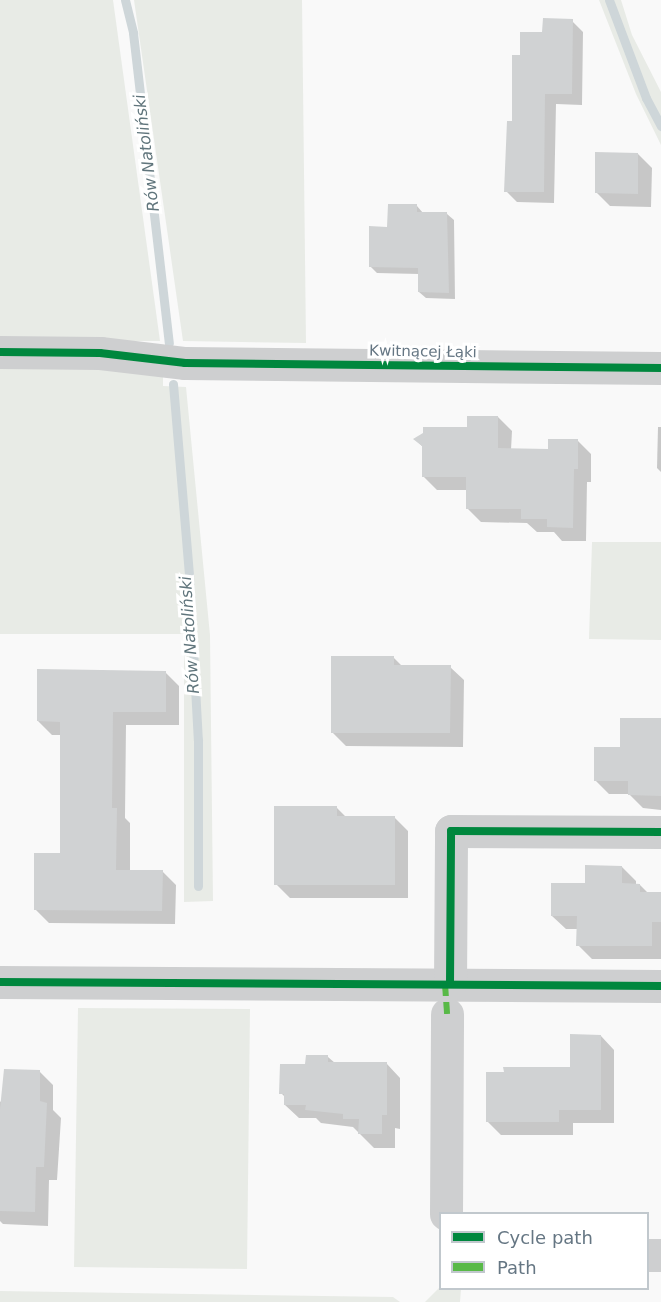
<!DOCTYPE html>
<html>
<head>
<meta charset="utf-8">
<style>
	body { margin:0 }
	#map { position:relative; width:661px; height:1302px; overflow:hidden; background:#f9f9f9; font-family:"DejaVu Sans",sans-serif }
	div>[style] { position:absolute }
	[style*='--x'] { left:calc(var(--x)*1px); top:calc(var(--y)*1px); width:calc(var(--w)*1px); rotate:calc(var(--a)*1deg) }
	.green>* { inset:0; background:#e8ebe6 }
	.shadow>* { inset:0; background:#0003 }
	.stream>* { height:9px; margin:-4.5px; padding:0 4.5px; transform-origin:4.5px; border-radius:4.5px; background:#ced6d9 }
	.building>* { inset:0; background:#d0d2d3 }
	.minor>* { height:33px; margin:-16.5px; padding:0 16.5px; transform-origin:16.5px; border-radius:16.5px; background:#cecfd0 }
	.quiet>* { height:6px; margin-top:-3px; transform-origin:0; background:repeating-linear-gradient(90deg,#58b947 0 12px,transparent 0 18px) }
	.cycleway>* { height:8px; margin:-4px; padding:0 4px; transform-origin:4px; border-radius:4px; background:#00873e }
	span { translate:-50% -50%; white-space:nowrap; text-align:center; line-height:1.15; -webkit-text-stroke:6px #fff; paint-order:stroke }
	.street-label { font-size:15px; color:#657683 }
	.water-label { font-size:16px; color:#60757c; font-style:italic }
	.legend { position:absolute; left:439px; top:1212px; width:210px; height:78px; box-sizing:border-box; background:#fff; border:2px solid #c1c8cd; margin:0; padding:8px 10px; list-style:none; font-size:18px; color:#657683 }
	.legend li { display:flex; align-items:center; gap:12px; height:30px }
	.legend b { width:30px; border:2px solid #c1c8cd }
</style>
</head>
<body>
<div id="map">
	<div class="green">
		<i style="clip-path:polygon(0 0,113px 0,160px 341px,0 341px)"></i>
		<i style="clip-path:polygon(134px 0,302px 0,306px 343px,183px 341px)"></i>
		<i style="clip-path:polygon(599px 0,621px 0,632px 35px,661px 92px,661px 145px,636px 94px)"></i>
		<i style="clip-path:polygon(0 364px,163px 370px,163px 386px,186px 387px,210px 635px,213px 901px,184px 902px,184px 634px,0 634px)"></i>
		<i style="clip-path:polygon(592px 542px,661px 542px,661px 640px,589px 639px)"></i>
		<i style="clip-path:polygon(78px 1008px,250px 1009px,247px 1269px,74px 1267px)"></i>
		<i style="clip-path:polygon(440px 1287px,461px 1289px,460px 1302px,425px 1302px)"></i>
		<i style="clip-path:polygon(0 1291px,393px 1297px,400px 1302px,0 1302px)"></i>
	</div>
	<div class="shadow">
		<i style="clip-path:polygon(572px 21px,583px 32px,582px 105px,556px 104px,554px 203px,517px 202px,506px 191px,513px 122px,544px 34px)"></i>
		<i style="clip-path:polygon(638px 154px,652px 168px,651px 207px,610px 206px,596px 192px)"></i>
		<i style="clip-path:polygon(417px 206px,423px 213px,447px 214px,454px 220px,455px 299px,426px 298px,419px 292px,419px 274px,377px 273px,370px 266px,389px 228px)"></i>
		<i style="clip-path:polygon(498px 417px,512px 431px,511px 450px,549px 451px,578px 441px,591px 454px,591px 482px,587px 482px,586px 541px,562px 541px,554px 532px,537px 532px,527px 523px,481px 522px,467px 508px,467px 490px,437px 490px,423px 476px,424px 448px,415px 439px,468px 429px)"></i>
		<i style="clip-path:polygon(658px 427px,661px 427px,661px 472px,657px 468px)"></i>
		<i style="clip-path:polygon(393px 657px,402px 666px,450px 667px,464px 680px,463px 747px,346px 746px,332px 732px)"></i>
		<i style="clip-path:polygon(165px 672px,179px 686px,179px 725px,126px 725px,125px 818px,130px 823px,130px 871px,162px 871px,176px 885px,175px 924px,49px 923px,35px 909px,62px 855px,62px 735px,52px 735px,38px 721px)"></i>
		<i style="clip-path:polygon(661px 720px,661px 810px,643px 808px,629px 794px,609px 794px,595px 780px,621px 749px)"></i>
		<i style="clip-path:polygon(337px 808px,346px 817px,394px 817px,408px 831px,408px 898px,290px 898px,276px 884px)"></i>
		<i style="clip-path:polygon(622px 867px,636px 881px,636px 885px,640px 885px,648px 893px,661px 894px,661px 959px,592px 959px,578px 945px,578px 929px,566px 929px,552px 916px,586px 884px)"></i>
		<i style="clip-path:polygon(601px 1036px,614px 1050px,614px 1123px,573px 1123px,573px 1135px,501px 1135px,487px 1121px,571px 1069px)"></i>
		<i style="clip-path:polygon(328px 1057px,335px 1063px,387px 1064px,400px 1078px,400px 1129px,395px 1128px,395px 1148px,374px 1148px,353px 1127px,321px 1123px,316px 1118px,299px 1118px,285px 1105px,285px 1097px,281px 1093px,307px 1066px)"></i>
		<i style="clip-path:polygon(39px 1071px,53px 1085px,53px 1110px,61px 1118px,57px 1180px,49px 1180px,48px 1226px,3px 1224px,0 1221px,0 1102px)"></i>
	</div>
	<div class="stream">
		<i style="--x:125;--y:0;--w:34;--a:76"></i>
		<i style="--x:133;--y:33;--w:312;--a:83.4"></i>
		<i style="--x:609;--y:0;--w:105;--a:69.3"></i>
		<i style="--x:646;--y:98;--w:32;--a:62"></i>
		<i style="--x:173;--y:384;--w:193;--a:85.2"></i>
		<i style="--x:189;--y:576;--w:164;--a:86.9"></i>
		<i style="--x:198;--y:740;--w:146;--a:90"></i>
	</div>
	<div class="building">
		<i style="clip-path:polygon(543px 18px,573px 19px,572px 94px,545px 94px,544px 192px,504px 192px,507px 121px,512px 121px,512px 55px,520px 55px,520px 32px,542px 32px)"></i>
		<i style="clip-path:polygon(595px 152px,638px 153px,638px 194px,595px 193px)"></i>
		<i style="clip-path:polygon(388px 204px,417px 204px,417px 212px,447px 212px,449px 293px,418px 292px,418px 268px,369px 267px,369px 226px,387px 227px)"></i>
		<i style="clip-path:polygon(467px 416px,498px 416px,498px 448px,548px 449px,548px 439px,578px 439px,578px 469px,574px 469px,573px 528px,547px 527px,547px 519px,521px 519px,521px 509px,466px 509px,466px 477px,422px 477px,422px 446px,413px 439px,423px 433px,423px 427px,467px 427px)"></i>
		<i style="clip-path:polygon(331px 656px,394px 656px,394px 665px,451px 665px,450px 733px,331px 733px)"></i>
		<i style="clip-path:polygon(37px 669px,166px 671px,166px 712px,113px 712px,112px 808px,117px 808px,116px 870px,163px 870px,162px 911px,34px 910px,34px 853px,60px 853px,60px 722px,37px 721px)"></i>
		<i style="clip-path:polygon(620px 718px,661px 718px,661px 796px,628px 795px,628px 781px,594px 781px,594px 747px,620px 747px)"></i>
		<i style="clip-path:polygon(274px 806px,337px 806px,337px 816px,395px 816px,395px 885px,274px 885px)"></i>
		<i style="clip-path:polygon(585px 865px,622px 866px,622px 883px,640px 884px,640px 892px,661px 892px,661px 922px,652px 922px,652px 946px,576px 946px,577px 916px,551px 916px,551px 883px,585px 883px)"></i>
		<i style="clip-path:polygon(570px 1034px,601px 1035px,601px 1110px,559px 1110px,559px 1122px,486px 1122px,486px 1072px,504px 1072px,503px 1067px,570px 1067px)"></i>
		<i style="clip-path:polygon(306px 1055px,328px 1055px,328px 1062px,387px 1062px,387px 1115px,382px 1115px,382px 1134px,358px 1134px,359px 1119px,343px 1119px,343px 1114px,305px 1110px,306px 1105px,284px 1105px,284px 1094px,279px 1094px,280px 1064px,305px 1064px)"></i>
		<i style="clip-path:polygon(4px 1069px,40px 1070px,40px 1101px,47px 1103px,44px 1167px,36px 1167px,35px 1212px,0 1211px,0 1109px)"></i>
	</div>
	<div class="minor">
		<i style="--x:0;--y:352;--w:100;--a:0.6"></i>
		<i style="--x:100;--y:353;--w:86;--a:6.7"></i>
		<i style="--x:185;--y:363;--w:476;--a:0.6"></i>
		<i style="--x:0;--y:982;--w:661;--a:0.35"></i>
		<i style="--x:450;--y:984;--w:153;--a:-89.6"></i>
		<i style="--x:451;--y:831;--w:210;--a:0.3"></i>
		<i style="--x:446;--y:1214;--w:200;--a:-89.7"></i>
		<i style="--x:648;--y:1255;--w:13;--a:0"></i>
	</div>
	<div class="quiet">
		<i style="--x:445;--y:984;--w:30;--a:86"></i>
	</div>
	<div class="cycleway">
		<i style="--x:0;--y:352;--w:100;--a:0.6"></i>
		<i style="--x:100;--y:353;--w:86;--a:6.7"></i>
		<i style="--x:185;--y:363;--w:476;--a:0.6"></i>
		<i style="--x:0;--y:982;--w:661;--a:0.35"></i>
		<i style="--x:450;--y:984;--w:153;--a:-89.6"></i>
		<i style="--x:451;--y:831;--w:210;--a:0.3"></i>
	</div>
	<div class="street-label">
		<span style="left:423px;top:352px;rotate:1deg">Kwitnącej Łąki</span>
	</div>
	<div class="water-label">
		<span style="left:147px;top:153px;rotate:-97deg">Rów Natoliński</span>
		<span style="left:190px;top:635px;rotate:-94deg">Rów Natoliński</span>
	</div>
	<ul class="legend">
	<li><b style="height:8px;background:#00873e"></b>Cycle path</li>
	<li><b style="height:8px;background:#58b947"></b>Path</li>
	</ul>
</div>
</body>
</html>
